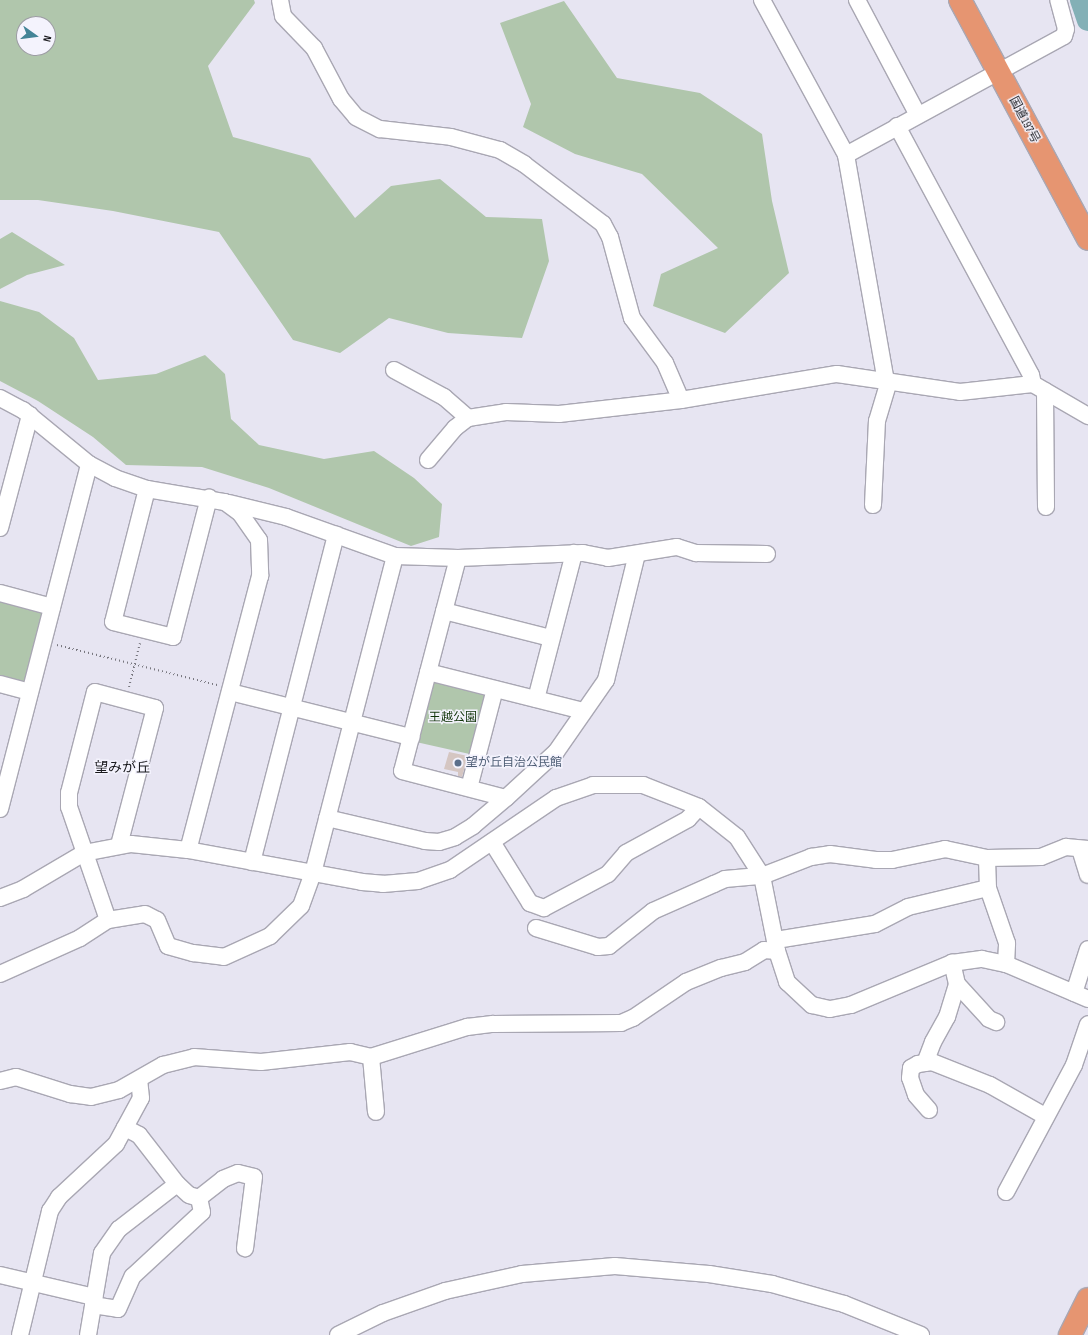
<!DOCTYPE html>
<html>
<head>
<meta charset="utf-8">
<style>
	body { margin:0 }
	#map { position:relative; width:1088px; height:1335px; overflow:hidden; background:#e7e5f2; font-family:"Sofia Sans Condensed","Noto Sans JP",sans-serif }
	div>[style] { position:absolute }
	[style*='--x'] { left:calc(var(--x)*1px); top:calc(var(--y)*1px); width:calc(var(--w)*1px); rotate:calc(var(--a)*1deg) }
	.green>* { inset:0; background:#b0c6ac }
	.river>* { height:22px; margin:-11px; padding:0 11px; transform-origin:11px; border-radius:11px; background:#83b0b6 }
	.building>* { inset:0; background:#d5c6c2 }
	.path>* { height:2px; margin-top:-1px; transform-origin:0; background:repeating-linear-gradient(90deg,#78777f 0 1px,transparent 0 4px) }
	.roads { filter:drop-shadow(1px 0 #a9a7b3) drop-shadow(-1px 0 #a9a7b3) drop-shadow(0 1px #a9a7b3) drop-shadow(0 -1px #a9a7b3) }
	.minor>* { height:16px; margin:-8px; padding:0 8px; transform-origin:8px; border-radius:8px; background:#fff }
	.highway>* { height:22px; margin:-11px; padding:0 11px; transform-origin:11px; border-radius:11px; background:#e69571 }
	.dots>* { width:11px; height:11px; translate:-50% -50%; box-sizing:border-box; border:2px solid #f4f3fd; border-radius:50% }
	span { translate:-50% -50%; white-space:nowrap; text-align:center; line-height:1.15; -webkit-text-stroke:3px #f4f3fd; paint-order:stroke }
	.street-label { font-size:12px; color:#19191d }
	.park-label { font-size:12px; color:#103308 }
	.service-label { font-size:12px; color:#4e5e75 }
	.left { translate:0 -50%; text-align:left }
	.quarter-label { font-size:14px; color:#19191d }
	.north { position:absolute; left:16px; top:16px; width:40px; height:40px; box-sizing:border-box; background:#f4f3fd; border:1px solid #9c9ca3; border-radius:50%; rotate:104deg; font-size:11px; font-weight:700; line-height:16px; text-align:center; color:#19191d }
	.north::after { content:''; display:block; margin:auto; width:14px; height:18px; background:#438497; clip-path:polygon(50% 0,100% 100%,50% 72%,0 100%) }
</style>
</head>
<body>
<div id="map">
	<div class="green">
		<i style="clip-path:polygon(evenodd,0 0,254px 0,255px 3px,208px 66px,233px 137px,310px 158px,355px 218px,391px 186px,440px 179px,486px 217px,542px 219px,549px 261px,522px 338px,448px 333px,389px 318px,340px 353px,293px 340px,219px 232px,113px 211px,38px 200px,0 200px,0 0,24px 24px,48px 24px,48px 48px,24px 48px,24px 24px)"></i>
		<i style="clip-path:polygon(564px 1px,617px 78px,700px 93px,762px 134px,772px 201px,789px 273px,725px 333px,653px 306px,661px 274px,718px 248px,642px 174px,575px 154px,523px 127px,531px 104px,500px 23px)"></i>
		<i style="clip-path:polygon(12px 232px,65px 265px,27px 275px,0 289px,0 239px)"></i>
		<i style="clip-path:polygon(0 301px,39px 312px,74px 338px,98px 380px,156px 374px,205px 355px,225px 374px,231px 419px,259px 445px,324px 459px,374px 451px,414px 478px,442px 504px,439px 537px,411px 546px,269px 488px,202px 467px,126px 465px,93px 437px,38px 401px,0 381px)"></i>
		<i style="clip-path:polygon(0 598px,39px 608px,44px 615px,28px 679px,20px 684px,0 679px)"></i>
		<i style="clip-path:polygon(439px 680px,490px 693px,474px 755px,416px 742px,431px 685px)"></i>
	</div>
	<div class="river">
		<i style="--x:1081;--y:0;--w:21;--a:71"></i>
	</div>
	<div class="building">
		<i style="clip-path:polygon(449px 752px,468px 756px,462px 777px,458px 776px,458px 772px,444px 769px)"></i>
	</div>
	<div class="path">
		<i style="--x:57;--y:645;--w:166;--a:14"></i>
		<i style="--x:129;--y:687;--w:45;--a:-76"></i>
	</div>
	<div class="roads">
		<div class="minor">
			<i style="--x:280;--y:0;--w:16;--a:79"></i>
			<i style="--x:283;--y:16;--w:45;--a:45.9"></i>
			<i style="--x:314;--y:48;--w:58;--a:62.1"></i>
			<i style="--x:341;--y:99;--w:23;--a:50"></i>
			<i style="--x:356;--y:117;--w:27;--a:27"></i>
			<i style="--x:380;--y:129;--w:71;--a:6.4"></i>
			<i style="--x:451;--y:137;--w:51;--a:14.9"></i>
			<i style="--x:500;--y:150;--w:28;--a:30"></i>
			<i style="--x:524;--y:164;--w:99;--a:37.2"></i>
			<i style="--x:603;--y:224;--w:15;--a:62"></i>
			<i style="--x:610;--y:237;--w:84;--a:74.8"></i>
			<i style="--x:632;--y:318;--w:56;--a:53.7"></i>
			<i style="--x:665;--y:363;--w:40;--a:66.6"></i>
			<i style="--x:762;--y:0;--w:176;--a:61.5"></i>
			<i style="--x:846;--y:155;--w:230;--a:80"></i>
			<i style="--x:857;--y:0;--w:130;--a:62.1"></i>
			<i style="--x:897;--y:126;--w:283;--a:61.7"></i>
			<i style="--x:1031;--y:375;--w:9;--a:77"></i>
			<i style="--x:846;--y:155;--w:248;--a:-28.6"></i>
			<i style="--x:1064;--y:36;--w:7;--a:-74"></i>
			<i style="--x:1066;--y:29;--w:30;--a:-105"></i>
			<i style="--x:394;--y:370;--w:57;--a:28.4"></i>
			<i style="--x:444;--y:397;--w:32;--a:41"></i>
			<i style="--x:1045;--y:391;--w:116;--a:89.5"></i>
			<i style="--x:0;--y:398;--w:26;--a:28"></i>
			<i style="--x:23;--y:410;--w:85;--a:39.3"></i>
			<i style="--x:89;--y:464;--w:30;--a:28"></i>
			<i style="--x:115;--y:478;--w:34;--a:19"></i>
			<i style="--x:147;--y:489;--w:79;--a:9.5"></i>
			<i style="--x:225;--y:502;--w:19;--a:36"></i>
			<i style="--x:240;--y:513;--w:33;--a:55"></i>
			<i style="--x:259;--y:540;--w:36;--a:88"></i>
			<i style="--x:260;--y:576;--w:283;--a:104.7"></i>
			<i style="--x:428;--y:460;--w:42;--a:-49.8"></i>
			<i style="--x:455;--y:428;--w:16;--a:-38"></i>
			<i style="--x:468;--y:418;--w:38;--a:-9"></i>
			<i style="--x:506;--y:412;--w:53;--a:2.2"></i>
			<i style="--x:559;--y:414;--w:123;--a:-6.5"></i>
			<i style="--x:681;--y:400;--w:158;--a:-9.5"></i>
			<i style="--x:837;--y:374;--w:124;--a:8.3"></i>
			<i style="--x:960;--y:392;--w:73;--a:-6.3"></i>
			<i style="--x:1033;--y:384;--w:64;--a:30.2"></i>
			<i style="--x:147;--y:489;--w:137;--a:104.3"></i>
			<i style="--x:113;--y:622;--w:62;--a:14"></i>
			<i style="--x:173;--y:637;--w:144;--a:-75.5"></i>
			<i style="--x:229;--y:503;--w:59;--a:13.8"></i>
			<i style="--x:286;--y:517;--w:116;--a:19.7"></i>
			<i style="--x:395;--y:556;--w:63;--a:1.8"></i>
			<i style="--x:458;--y:558;--w:125;--a:-2.3"></i>
			<i style="--x:583;--y:553;--w:25;--a:11"></i>
			<i style="--x:608;--y:558;--w:70;--a:-9.1"></i>
			<i style="--x:677;--y:547;--w:20;--a:18"></i>
			<i style="--x:696;--y:553;--w:71;--a:0.8"></i>
			<i style="--x:873;--y:505;--w:84;--a:-87.3"></i>
			<i style="--x:877;--y:421;--w:42;--a:-73.3"></i>
			<i style="--x:0;--y:528;--w:117;--a:-75.1"></i>
			<i style="--x:458;--y:558;--w:220;--a:104.7"></i>
			<i style="--x:402;--y:771;--w:107;--a:14.6"></i>
			<i style="--x:0;--y:593;--w:54;--a:15.1"></i>
			<i style="--x:444;--y:611;--w:110;--a:14.2"></i>
			<i style="--x:428;--y:672;--w:160;--a:14.1"></i>
			<i style="--x:0;--y:684;--w:31;--a:15"></i>
			<i style="--x:230;--y:692;--w:187;--a:14"></i>
			<i style="--x:536;--y:699;--w:151;--a:-75.4"></i>
			<i style="--x:469;--y:788;--w:102;--a:-75.3"></i>
			<i style="--x:0;--y:809;--w:356;--a:-75.5"></i>
			<i style="--x:327;--y:818;--w:101;--a:13.2"></i>
			<i style="--x:425;--y:841;--w:14;--a:4"></i>
			<i style="--x:439;--y:842;--w:17;--a:-17"></i>
			<i style="--x:455;--y:837;--w:21;--a:-31"></i>
			<i style="--x:473;--y:826;--w:43;--a:-40.3"></i>
			<i style="--x:506;--y:798;--w:68;--a:-42.6"></i>
			<i style="--x:556;--y:752;--w:88;--a:-55.2"></i>
			<i style="--x:606;--y:680;--w:130;--a:-76.2"></i>
			<i style="--x:492;--y:842;--w:72;--a:58.1"></i>
			<i style="--x:530;--y:903;--w:15;--a:20"></i>
			<i style="--x:544;--y:908;--w:72;--a:-28"></i>
			<i style="--x:608;--y:874;--w:28;--a:-49"></i>
			<i style="--x:626;--y:853;--w:71;--a:-28.7"></i>
			<i style="--x:688;--y:819;--w:16;--a:-47"></i>
			<i style="--x:1080;--y:849;--w:27;--a:73"></i>
			<i style="--x:252;--y:862;--w:338;--a:-75.6"></i>
			<i style="--x:0;--y:898;--w:25;--a:-21"></i>
			<i style="--x:23;--y:889;--w:71;--a:-30.5"></i>
			<i style="--x:84;--y:853;--w:48;--a:-10.8"></i>
			<i style="--x:131;--y:844;--w:57;--a:6"></i>
			<i style="--x:188;--y:850;--w:177;--a:10.4"></i>
			<i style="--x:362;--y:882;--w:21;--a:5"></i>
			<i style="--x:383;--y:884;--w:35;--a:-5"></i>
			<i style="--x:418;--y:881;--w:34;--a:-19"></i>
			<i style="--x:450;--y:870;--w:128;--a:-34.2"></i>
			<i style="--x:556;--y:798;--w:39;--a:-19"></i>
			<i style="--x:593;--y:785;--w:50;--a:0"></i>
			<i style="--x:643;--y:785;--w:60;--a:21.4"></i>
			<i style="--x:699;--y:807;--w:48;--a:38.3"></i>
			<i style="--x:737;--y:837;--w:46;--a:57.3"></i>
			<i style="--x:762;--y:876;--w:76;--a:78.7"></i>
			<i style="--x:777;--y:951;--w:33;--a:72"></i>
			<i style="--x:787;--y:982;--w:34;--a:43"></i>
			<i style="--x:812;--y:1005;--w:18;--a:13"></i>
			<i style="--x:830;--y:1009;--w:21;--a:-11"></i>
			<i style="--x:851;--y:1005;--w:109;--a:-22.6"></i>
			<i style="--x:952;--y:963;--w:30;--a:-8"></i>
			<i style="--x:982;--y:959;--w:25;--a:12"></i>
			<i style="--x:1006;--y:964;--w:89;--a:23.1"></i>
			<i style="--x:108;--y:920;--w:120;--a:-109"></i>
			<i style="--x:69;--y:807;--w:14;--a:-90"></i>
			<i style="--x:69;--y:793;--w:104;--a:-75.6"></i>
			<i style="--x:95;--y:692;--w:62;--a:14.9"></i>
			<i style="--x:155;--y:708;--w:142;--a:104.7"></i>
			<i style="--x:536;--y:928;--w:65;--a:17"></i>
			<i style="--x:598;--y:947;--w:11;--a:-5"></i>
			<i style="--x:609;--y:946;--w:56;--a:-38.5"></i>
			<i style="--x:653;--y:911;--w:67;--a:-23.9"></i>
			<i style="--x:714;--y:884;--w:12;--a:-24"></i>
			<i style="--x:725;--y:879;--w:37;--a:-5"></i>
			<i style="--x:762;--y:876;--w:53;--a:-21.2"></i>
			<i style="--x:811;--y:857;--w:19;--a:-9"></i>
			<i style="--x:830;--y:854;--w:46;--a:7.4"></i>
			<i style="--x:876;--y:860;--w:16;--a:0"></i>
			<i style="--x:892;--y:860;--w:54;--a:-11.7"></i>
			<i style="--x:945;--y:849;--w:43;--a:12.1"></i>
			<i style="--x:776;--y:940;--w:100;--a:-9.2"></i>
			<i style="--x:875;--y:924;--w:37;--a:-27"></i>
			<i style="--x:908;--y:907;--w:82;--a:-13.4"></i>
			<i style="--x:1006;--y:964;--w:21;--a:-87"></i>
			<i style="--x:1007;--y:943;--w:58;--a:-109.1"></i>
			<i style="--x:988;--y:888;--w:30;--a:-92"></i>
			<i style="--x:987;--y:858;--w:54;--a:-1.1"></i>
			<i style="--x:1041;--y:857;--w:27;--a:-22"></i>
			<i style="--x:1066;--y:847;--w:22;--a:5"></i>
			<i style="--x:0;--y:974;--w:88;--a:-24.2"></i>
			<i style="--x:80;--y:938;--w:33;--a:-33"></i>
			<i style="--x:108;--y:920;--w:37;--a:-9"></i>
			<i style="--x:145;--y:914;--w:13;--a:27"></i>
			<i style="--x:157;--y:920;--w:28;--a:67"></i>
			<i style="--x:168;--y:946;--w:26;--a:16"></i>
			<i style="--x:193;--y:953;--w:31;--a:7"></i>
			<i style="--x:224;--y:957;--w:51;--a:-24.5"></i>
			<i style="--x:270;--y:936;--w:43;--a:-44.1"></i>
			<i style="--x:301;--y:906;--w:35;--a:-70"></i>
			<i style="--x:313;--y:873;--w:327;--a:-75.5"></i>
			<i style="--x:957;--y:984;--w:47;--a:47.6"></i>
			<i style="--x:989;--y:1019;--w:8;--a:23"></i>
			<i style="--x:1074;--y:993;--w:46;--a:-72.3"></i>
			<i style="--x:371;--y:1057;--w:101;--a:-17.4"></i>
			<i style="--x:467;--y:1027;--w:26;--a:-7"></i>
			<i style="--x:493;--y:1024;--w:128;--a:-0.4"></i>
			<i style="--x:621;--y:1023;--w:13;--a:-23"></i>
			<i style="--x:633;--y:1018;--w:64;--a:-34.2"></i>
			<i style="--x:686;--y:982;--w:38;--a:-22"></i>
			<i style="--x:721;--y:968;--w:25;--a:-14"></i>
			<i style="--x:745;--y:962;--w:22;--a:-32"></i>
			<i style="--x:764;--y:950;--w:13;--a:4"></i>
			<i style="--x:925;--y:1063;--w:22;--a:-69"></i>
			<i style="--x:933;--y:1042;--w:29;--a:-61"></i>
			<i style="--x:947;--y:1017;--w:34;--a:-73"></i>
			<i style="--x:957;--y:984;--w:22;--a:-103"></i>
			<i style="--x:0;--y:1081;--w:16;--a:-14"></i>
			<i style="--x:16;--y:1077;--w:57;--a:17.5"></i>
			<i style="--x:70;--y:1094;--w:21;--a:8"></i>
			<i style="--x:91;--y:1097;--w:29;--a:-14"></i>
			<i style="--x:119;--y:1090;--w:51;--a:-29.6"></i>
			<i style="--x:163;--y:1065;--w:32;--a:-14"></i>
			<i style="--x:194;--y:1057;--w:67;--a:4.3"></i>
			<i style="--x:261;--y:1062;--w:90;--a:-6.4"></i>
			<i style="--x:350;--y:1052;--w:22;--a:13"></i>
			<i style="--x:371;--y:1057;--w:55;--a:84.8"></i>
			<i style="--x:929;--y:1110;--w:20;--a:-131"></i>
			<i style="--x:916;--y:1095;--w:18;--a:-109"></i>
			<i style="--x:910;--y:1078;--w:10;--a:-84"></i>
			<i style="--x:911;--y:1068;--w:8;--a:-30"></i>
			<i style="--x:918;--y:1064;--w:14;--a:-8"></i>
			<i style="--x:932;--y:1062;--w:62;--a:21.6"></i>
			<i style="--x:990;--y:1085;--w:63;--a:29.4"></i>
			<i style="--x:1006;--y:1192;--w:144;--a:-61.8"></i>
			<i style="--x:1074;--y:1065;--w:43;--a:-71.1"></i>
			<i style="--x:199;--y:1198;--w:31;--a:-38"></i>
			<i style="--x:223;--y:1179;--w:16;--a:-22"></i>
			<i style="--x:238;--y:1173;--w:16;--a:14"></i>
			<i style="--x:254;--y:1177;--w:72;--a:97.2"></i>
			<i style="--x:0;--y:1275;--w:97;--a:13.2"></i>
			<i style="--x:93;--y:1305;--w:25;--a:9"></i>
			<i style="--x:118;--y:1309;--w:36;--a:-66"></i>
			<i style="--x:133;--y:1276;--w:94;--a:-42.8"></i>
			<i style="--x:202;--y:1212;--w:14;--a:-102"></i>
			<i style="--x:199;--y:1198;--w:10;--a:-163"></i>
			<i style="--x:189;--y:1195;--w:16;--a:-137"></i>
			<i style="--x:177;--y:1184;--w:62;--a:-127.8"></i>
			<i style="--x:139;--y:1135;--w:16;--a:-153"></i>
			<i style="--x:20;--y:1335;--w:128;--a:-76.4"></i>
			<i style="--x:50;--y:1211;--w:17;--a:-57"></i>
			<i style="--x:59;--y:1197;--w:78;--a:-42.9"></i>
			<i style="--x:116;--y:1144;--w:52;--a:-61.5"></i>
			<i style="--x:141;--y:1098;--w:19;--a:-96"></i>
			<i style="--x:88;--y:1335;--w:83;--a:-80.3"></i>
			<i style="--x:102;--y:1253;--w:29;--a:-55"></i>
			<i style="--x:119;--y:1229;--w:73;--a:-37.8"></i>
			<i style="--x:338;--y:1335;--w:50;--a:-26.1"></i>
			<i style="--x:383;--y:1313;--w:66;--a:-19.5"></i>
			<i style="--x:445;--y:1291;--w:79;--a:-12.4"></i>
			<i style="--x:522;--y:1274;--w:93;--a:-4.9"></i>
			<i style="--x:615;--y:1266;--w:94;--a:4.9"></i>
			<i style="--x:709;--y:1274;--w:64;--a:9"></i>
			<i style="--x:772;--y:1284;--w:75;--a:15.5"></i>
			<i style="--x:844;--y:1304;--w:83;--a:21.9"></i>
		</div>
		<div class="highway">
			<i style="--x:960;--y:0;--w:271;--a:61.8"></i>
			<i style="--x:1070;--y:1335;--w:40;--a:-63.4"></i>
		</div>
	</div>
	<div class="dots">
		<i style="left:458px;top:763px;background:#5c6f8a"></i>
	</div>
	<div class="street-label">
		<span style="left:1024px;top:120px;rotate:62deg">国道197号</span>
	</div>
	<div class="park-label">
		<span style="left:453px;top:718px">王越公園</span>
	</div>
	<div class="service-label">
		<span class="left" style="left:466px;top:763px">望が丘自治公民館</span>
	</div>
	<div class="quarter-label">
		<span style="left:122px;top:768px">望みが丘</span>
	</div>
	<div class="north">N</div>
</div>
</body>
</html>
